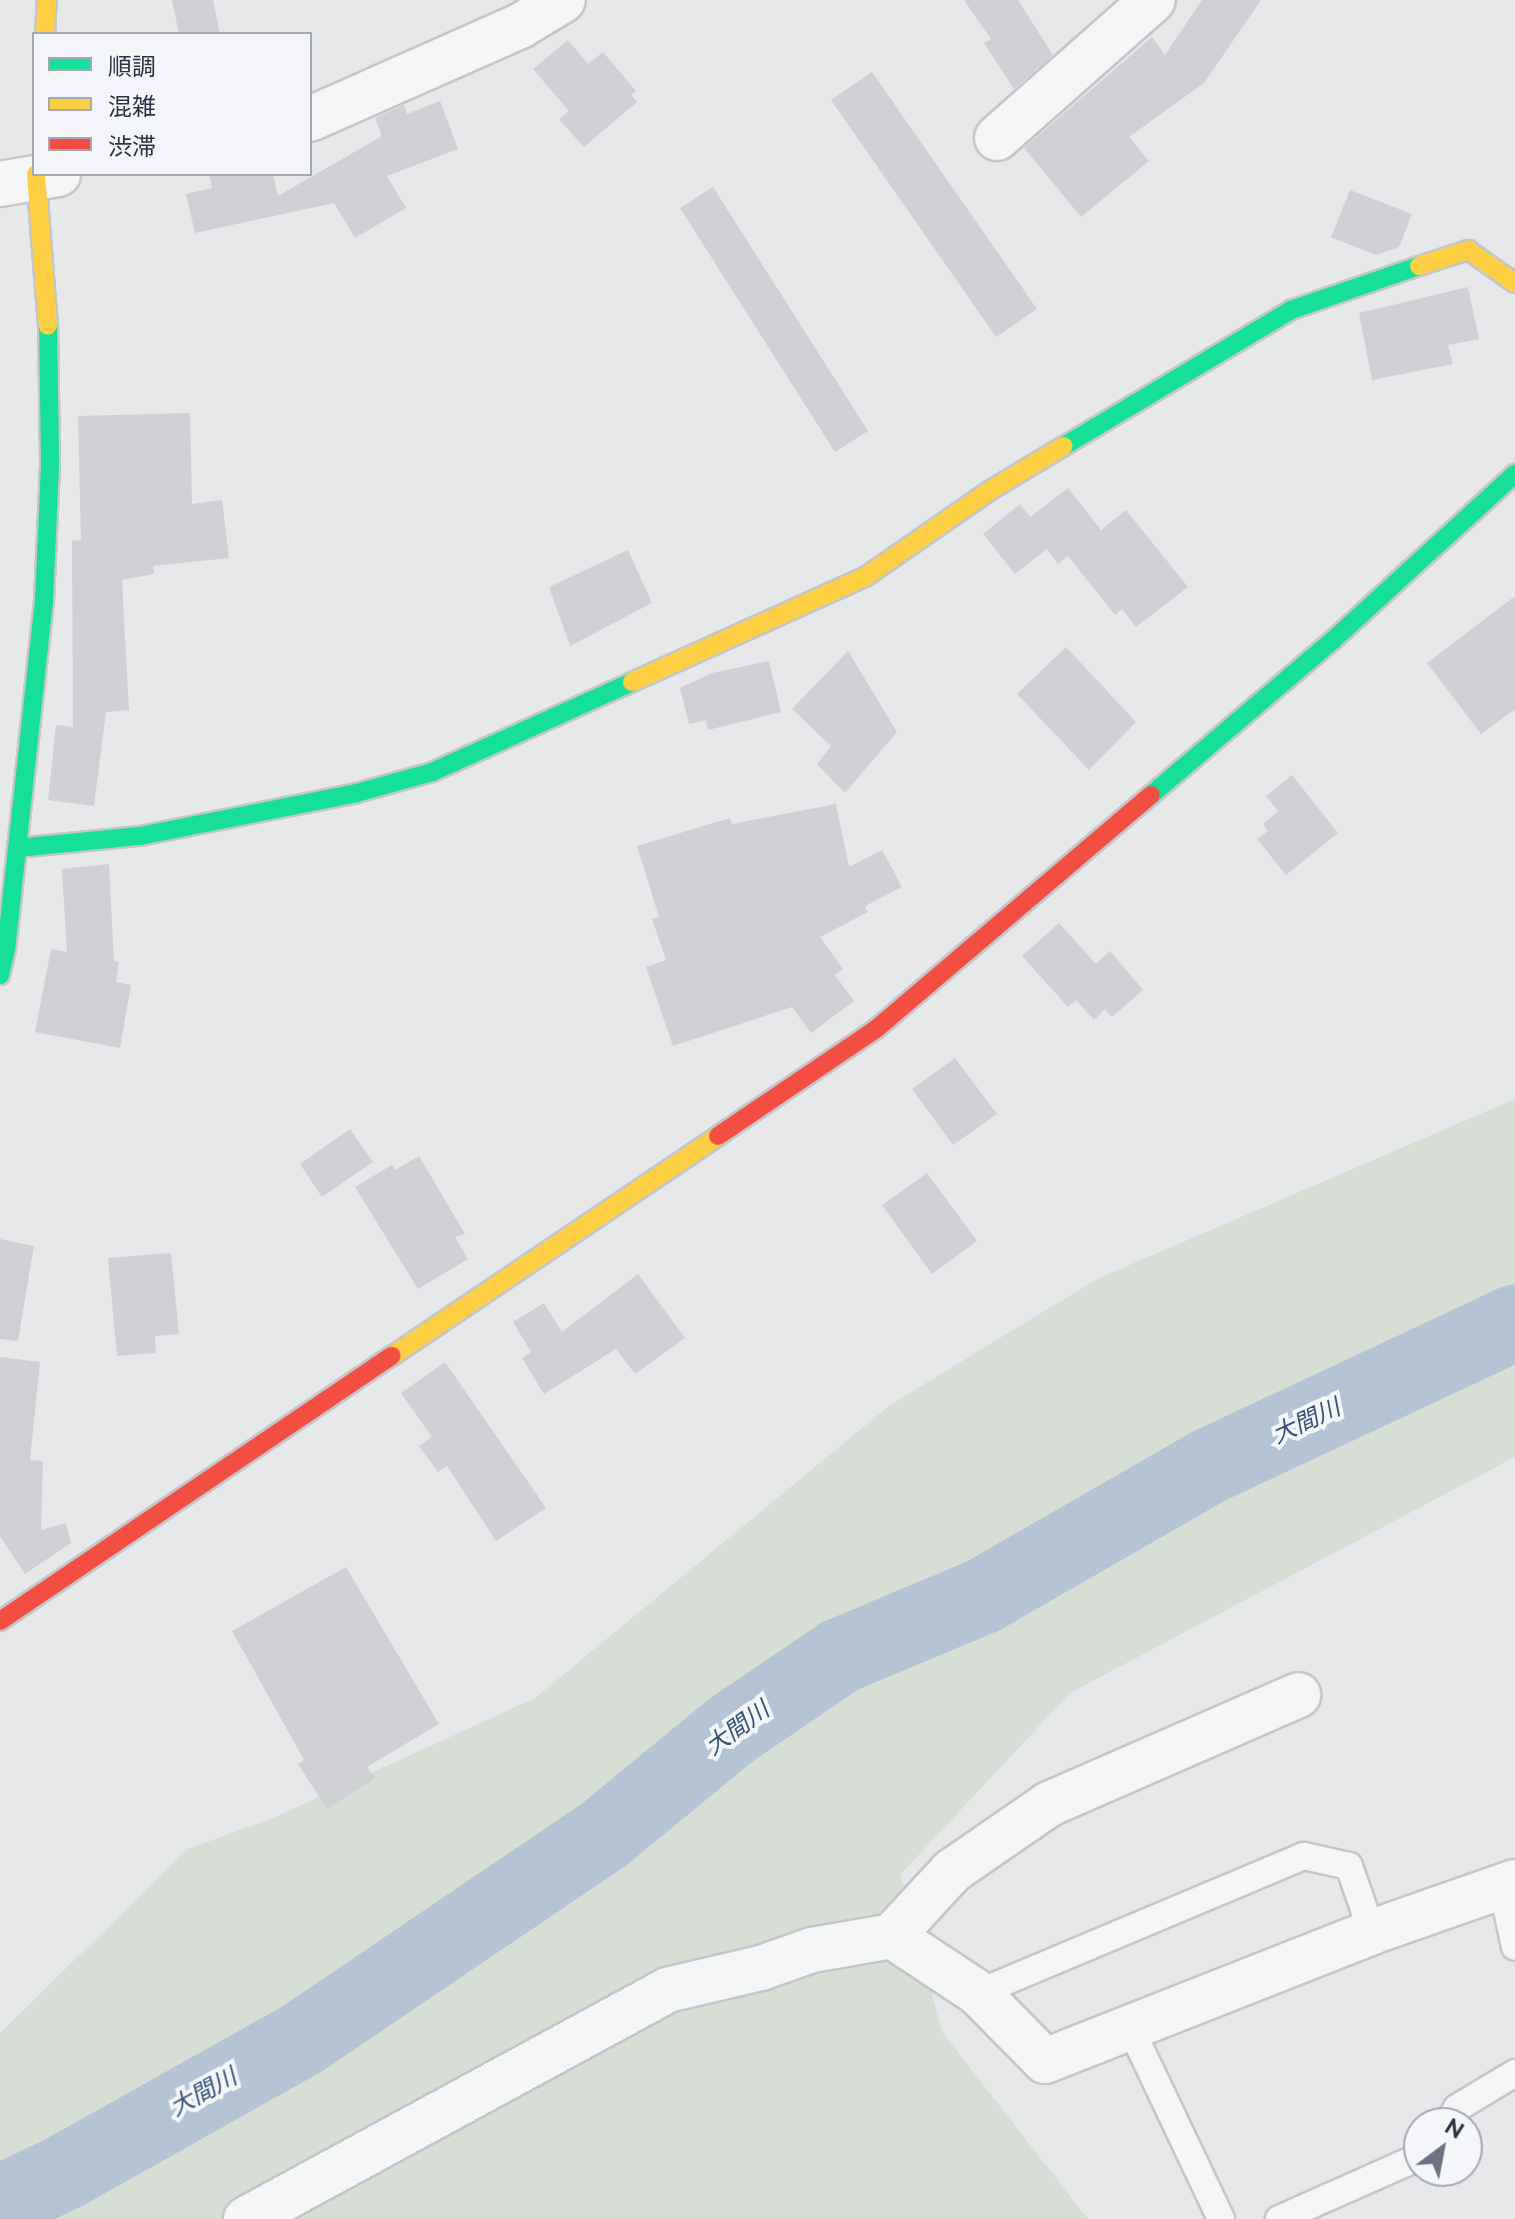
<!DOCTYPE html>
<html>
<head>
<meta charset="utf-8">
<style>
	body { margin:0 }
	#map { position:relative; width:1515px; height:2219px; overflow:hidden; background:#e6e8ea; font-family:Raleway,"Noto Sans JP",sans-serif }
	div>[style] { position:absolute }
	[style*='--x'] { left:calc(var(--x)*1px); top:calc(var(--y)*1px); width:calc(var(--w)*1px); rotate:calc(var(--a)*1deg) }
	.green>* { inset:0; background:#d6ded6 }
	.river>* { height:76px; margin:-38px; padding:0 38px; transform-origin:38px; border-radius:38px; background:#b4c4d5 }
	.building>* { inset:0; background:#ced0d3 }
	.roads { filter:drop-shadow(2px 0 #c4c6c8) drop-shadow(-2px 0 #c4c6c8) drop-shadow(0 2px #c4c6c8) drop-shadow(0 -2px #c4c6c8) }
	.lane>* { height:26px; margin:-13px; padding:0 13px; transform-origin:13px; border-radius:13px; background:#f5f6f7 }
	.street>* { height:44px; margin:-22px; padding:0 22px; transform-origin:22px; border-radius:22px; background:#f5f6f7 }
	.fast>* { height:18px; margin:-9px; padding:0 9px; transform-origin:9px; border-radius:9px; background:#16e098 }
	.slow>* { height:18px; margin:-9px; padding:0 9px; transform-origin:9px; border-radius:9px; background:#ffcf43 }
	.jam>* { height:18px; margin:-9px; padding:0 9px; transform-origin:9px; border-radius:9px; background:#f24e42 }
	span { translate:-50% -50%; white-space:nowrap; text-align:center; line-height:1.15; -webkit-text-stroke:8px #f4f6f9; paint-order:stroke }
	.water-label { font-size:24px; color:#34527a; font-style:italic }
	.legend { position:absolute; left:32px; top:32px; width:280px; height:144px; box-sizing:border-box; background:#f4f6f9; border:2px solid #a4a8b1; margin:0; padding:10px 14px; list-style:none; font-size:24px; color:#2b3445 }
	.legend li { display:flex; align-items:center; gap:16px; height:40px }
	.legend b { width:40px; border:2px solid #a4a8b1 }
	.north { position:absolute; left:1403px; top:2107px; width:80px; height:80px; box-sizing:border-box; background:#f4f6f9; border:2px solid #a4a8b1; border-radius:50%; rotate:32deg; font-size:22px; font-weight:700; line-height:32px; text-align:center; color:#2b3445 }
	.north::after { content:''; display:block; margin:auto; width:28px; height:36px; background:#6c737f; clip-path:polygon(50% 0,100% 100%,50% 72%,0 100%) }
</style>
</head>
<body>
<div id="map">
	<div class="green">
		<i style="clip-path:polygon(1515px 1099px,1515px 1457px,1070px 1693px,900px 1875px,942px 2032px,1088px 2219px,0 2219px,0 2033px,188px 1849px,273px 1818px,535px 1698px,890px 1405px,1097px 1279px)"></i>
	</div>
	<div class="river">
		<i style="--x:0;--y:2203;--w:72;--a:-25.5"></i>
		<i style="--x:65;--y:2172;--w:272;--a:-29.3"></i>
		<i style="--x:302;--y:2039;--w:367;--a:-34.1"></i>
		<i style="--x:606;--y:1833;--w:162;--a:-39.5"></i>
		<i style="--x:731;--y:1730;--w:132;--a:-34.2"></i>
		<i style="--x:840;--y:1656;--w:155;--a:-22.8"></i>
		<i style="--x:983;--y:1596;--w:258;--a:-29.9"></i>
		<i style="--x:1207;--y:1467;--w:340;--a:-25.1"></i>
	</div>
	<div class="building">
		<i style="clip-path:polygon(172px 0,213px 0,220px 34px,179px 34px)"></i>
		<i style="clip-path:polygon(964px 0,1018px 0,1053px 55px,1014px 89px,984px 43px,991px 39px)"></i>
		<i style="clip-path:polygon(1202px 0,1261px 0,1204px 83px,1129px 137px,1149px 161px,1081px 217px,1024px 148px,1152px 37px,1165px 55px)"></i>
		<i style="clip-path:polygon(568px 40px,588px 64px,603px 52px,636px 91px,631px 95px,637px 102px,584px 147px,559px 119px,569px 111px,533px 69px)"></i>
		<i style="clip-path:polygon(872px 72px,1037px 309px,996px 337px,831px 100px)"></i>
		<i style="clip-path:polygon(440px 101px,458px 149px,387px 176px,406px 208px,355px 238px,334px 203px,195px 233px,186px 194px,212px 188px,209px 174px,273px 174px,278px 196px,382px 136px,375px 118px,404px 105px,407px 114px)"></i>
		<i style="clip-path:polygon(713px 187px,868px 431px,835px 452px,680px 208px)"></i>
		<i style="clip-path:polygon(1350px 190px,1412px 214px,1399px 247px,1376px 255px,1331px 237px)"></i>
		<i style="clip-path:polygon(1468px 287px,1479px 339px,1448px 345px,1453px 364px,1372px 380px,1359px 313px)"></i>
		<i style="clip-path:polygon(190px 413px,192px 504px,222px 500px,229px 558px,153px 566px,154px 574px,122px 580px,129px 710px,106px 712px,94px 806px,48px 800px,56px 725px,73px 727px,72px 540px,81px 541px,78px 416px)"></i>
		<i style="clip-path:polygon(1068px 488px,1101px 530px,1126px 510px,1188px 587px,1136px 627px,1122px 609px,1115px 615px,1068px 556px,1058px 564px,1047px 549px,1015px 574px,983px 534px,1020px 504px,1030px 517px)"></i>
		<i style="clip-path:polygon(628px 550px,652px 603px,570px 646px,549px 587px)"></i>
		<i style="clip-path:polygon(1515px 596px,1515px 709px,1481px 734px,1427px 663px)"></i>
		<i style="clip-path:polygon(1066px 647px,1136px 722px,1089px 770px,1017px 694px)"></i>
		<i style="clip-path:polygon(848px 651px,897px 732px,845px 793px,817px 764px,831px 746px,792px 709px)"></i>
		<i style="clip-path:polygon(769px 661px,781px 712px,708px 730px,706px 720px,689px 724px,680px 688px,712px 673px)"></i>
		<i style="clip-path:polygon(1292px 775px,1338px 833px,1286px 875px,1257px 839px,1268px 831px,1263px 824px,1278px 811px,1266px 796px)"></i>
		<i style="clip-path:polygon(836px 804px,849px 867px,882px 850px,902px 887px,865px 906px,868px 912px,820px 937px,843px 969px,835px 975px,854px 1001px,811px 1033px,792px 1007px,673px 1046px,646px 967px,666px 960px,652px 919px,659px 917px,637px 846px,730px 818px,732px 824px)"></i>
		<i style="clip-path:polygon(109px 864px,114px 961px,119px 962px,116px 982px,131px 985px,120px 1048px,35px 1032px,51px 949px,67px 952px,62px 869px)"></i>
		<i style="clip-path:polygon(1059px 923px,1096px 964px,1110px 951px,1143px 990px,1112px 1017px,1105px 1009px,1094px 1020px,1076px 1000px,1068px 1007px,1022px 956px)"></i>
		<i style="clip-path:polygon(955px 1058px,997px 1114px,953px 1145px,912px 1089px)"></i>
		<i style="clip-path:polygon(350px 1129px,373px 1162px,322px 1197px,300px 1164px)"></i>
		<i style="clip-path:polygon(419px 1156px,465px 1234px,455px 1237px,468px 1259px,418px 1289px,355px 1187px,392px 1165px,395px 1170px)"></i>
		<i style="clip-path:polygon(927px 1173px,977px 1241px,932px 1274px,882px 1205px)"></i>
		<i style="clip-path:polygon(0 1239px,34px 1246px,18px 1341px,0 1339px)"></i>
		<i style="clip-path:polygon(171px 1253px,179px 1334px,155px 1336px,156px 1353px,117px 1356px,108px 1258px)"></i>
		<i style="clip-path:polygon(638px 1274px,685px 1338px,635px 1374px,616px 1349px,544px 1394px,522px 1358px,531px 1352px,513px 1322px,544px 1303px,562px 1332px)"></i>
		<i style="clip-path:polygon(0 1357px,40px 1362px,30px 1460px,43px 1461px,41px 1530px,66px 1523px,71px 1543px,25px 1574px,0 1536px)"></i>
		<i style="clip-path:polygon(445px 1362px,546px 1508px,496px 1541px,447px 1466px,438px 1472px,419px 1446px,432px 1437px,401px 1393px)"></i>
		<i style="clip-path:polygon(346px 1567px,439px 1724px,367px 1767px,375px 1778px,327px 1809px,298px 1764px,304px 1760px,232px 1631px)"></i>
	</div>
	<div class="roads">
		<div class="lane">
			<i style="--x:1502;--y:1887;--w:61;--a:77.8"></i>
			<i style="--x:978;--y:1993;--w:354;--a:-22.8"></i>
			<i style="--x:1304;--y:1856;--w:46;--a:12.5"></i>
			<i style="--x:1349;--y:1866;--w:70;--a:70.8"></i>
			<i style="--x:1130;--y:2027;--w:212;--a:64.6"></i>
			<i style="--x:1448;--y:2123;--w:17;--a:-59"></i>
			<i style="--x:1457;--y:2108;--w:68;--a:-31.1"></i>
			<i style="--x:1279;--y:2219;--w:153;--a:-23.9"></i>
		</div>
		<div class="street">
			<i style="--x:310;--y:119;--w:230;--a:-23.9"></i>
			<i style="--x:520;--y:26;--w:50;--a:-31.2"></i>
			<i style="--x:997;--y:138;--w:208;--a:-41.5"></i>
			<i style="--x:0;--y:184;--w:59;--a:-9.8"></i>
			<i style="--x:892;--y:1936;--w:88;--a:-47.3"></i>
			<i style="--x:952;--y:1871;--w:118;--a:-34.6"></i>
			<i style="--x:1049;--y:1804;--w:272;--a:-23.6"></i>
			<i style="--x:246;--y:2219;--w:479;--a:-28.5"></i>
			<i style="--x:667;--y:1990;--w:97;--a:-13.2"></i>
			<i style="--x:761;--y:1968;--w:54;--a:-19.4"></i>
			<i style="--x:812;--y:1950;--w:81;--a:-9.9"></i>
			<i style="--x:892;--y:1936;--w:103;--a:33.5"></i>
			<i style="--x:978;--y:1993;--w:95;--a:45.4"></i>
			<i style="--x:1045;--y:2061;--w:352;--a:-21.5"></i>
			<i style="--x:1372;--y:1932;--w:151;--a:-19.3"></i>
		</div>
		<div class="fast">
			<i style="--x:1064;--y:446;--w:265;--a:-30.9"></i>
			<i style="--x:1291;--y:310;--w:135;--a:-19"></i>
			<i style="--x:1151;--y:795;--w:238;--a:-40.4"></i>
			<i style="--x:1332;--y:641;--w:248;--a:-42.4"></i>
			<i style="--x:17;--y:848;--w:124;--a:-5.6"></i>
			<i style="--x:140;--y:836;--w:221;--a:-11.2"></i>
			<i style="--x:357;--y:793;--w:78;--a:-15.6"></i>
			<i style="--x:432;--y:772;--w:219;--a:-24.2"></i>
			<i style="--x:0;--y:975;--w:26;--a:-77"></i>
			<i style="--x:6;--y:950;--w:350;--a:-83.8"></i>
			<i style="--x:44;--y:602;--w:140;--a:-87.5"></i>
			<i style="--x:50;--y:462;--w:136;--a:-90.8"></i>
		</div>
		<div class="slow">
			<i style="--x:45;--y:34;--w:34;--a:-87"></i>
			<i style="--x:36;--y:174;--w:152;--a:85.5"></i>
			<i style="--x:1419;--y:266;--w:52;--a:-18.1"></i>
			<i style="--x:1468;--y:250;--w:57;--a:35.1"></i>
			<i style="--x:632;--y:682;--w:256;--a:-24.3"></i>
			<i style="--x:865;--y:577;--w:151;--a:-34.7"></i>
			<i style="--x:989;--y:491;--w:87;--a:-31"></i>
			<i style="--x:392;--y:1356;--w:393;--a:-34"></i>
		</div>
		<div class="jam">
			<i style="--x:718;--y:1136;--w:191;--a:-34.1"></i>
			<i style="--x:876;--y:1029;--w:361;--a:-40.4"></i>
			<i style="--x:0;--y:1621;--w:473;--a:-34.1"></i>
		</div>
	</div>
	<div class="water-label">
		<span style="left:1306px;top:1421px;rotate:-25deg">大間川</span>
		<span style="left:737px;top:1728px;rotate:-36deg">大間川</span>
		<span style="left:203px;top:2092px;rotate:-29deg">大間川</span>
	</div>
	<ul class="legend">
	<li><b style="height:10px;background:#16e098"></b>順調</li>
	<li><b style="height:10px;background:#ffcf43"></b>混雑</li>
	<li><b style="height:10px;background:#f24e42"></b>渋滞</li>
	</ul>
	<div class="north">N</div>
</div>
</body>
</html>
